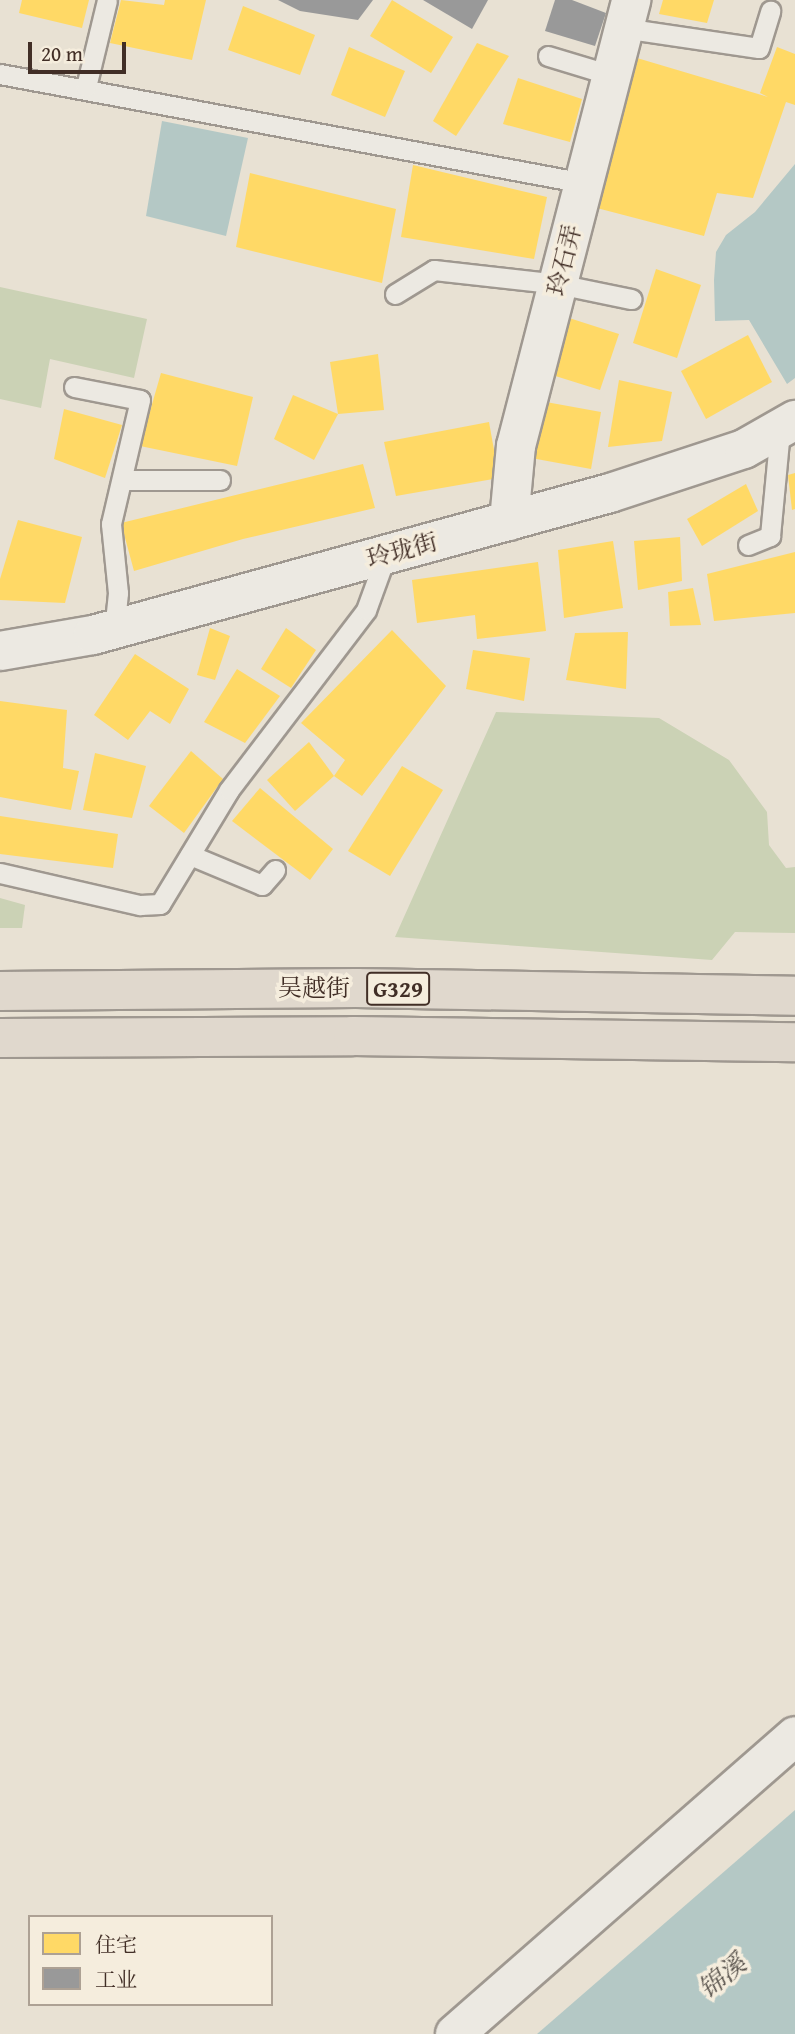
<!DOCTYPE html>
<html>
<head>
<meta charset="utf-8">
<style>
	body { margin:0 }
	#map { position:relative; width:795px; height:2034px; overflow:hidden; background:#e8e1d3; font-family:"Gentium Book Plus","Noto Serif SC",serif }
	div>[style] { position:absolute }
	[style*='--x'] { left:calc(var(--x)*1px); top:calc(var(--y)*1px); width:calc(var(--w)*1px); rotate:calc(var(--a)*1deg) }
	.green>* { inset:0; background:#cbd2b5 }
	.water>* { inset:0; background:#b4c8c5 }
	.homes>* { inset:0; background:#ffd966 }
	.industry>* { inset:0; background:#999 }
	.roads { filter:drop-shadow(2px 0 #9f9890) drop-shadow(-2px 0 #9f9890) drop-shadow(0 2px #9f9890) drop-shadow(0 -2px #9f9890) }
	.service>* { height:19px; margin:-9.5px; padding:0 9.5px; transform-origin:9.5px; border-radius:9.5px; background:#ece9e2 }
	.minor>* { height:38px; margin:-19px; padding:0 19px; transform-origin:19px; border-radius:19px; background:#ece9e2 }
	.tertiary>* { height:38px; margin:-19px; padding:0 19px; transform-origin:19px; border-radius:19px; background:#ece9e2 }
	.trunk>* { height:38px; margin:-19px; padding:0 19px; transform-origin:19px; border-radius:19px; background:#e0d8cd }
	span { translate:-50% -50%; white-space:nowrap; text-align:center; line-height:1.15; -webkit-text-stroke:7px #f5eddd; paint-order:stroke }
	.shield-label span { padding:2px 5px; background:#f5eddd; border:2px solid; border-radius:5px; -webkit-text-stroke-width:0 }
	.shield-label { font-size:23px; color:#412e26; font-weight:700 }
	.street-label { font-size:24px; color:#412e26 }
	.water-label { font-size:26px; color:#58524c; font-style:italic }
	.legend { position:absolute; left:28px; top:1915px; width:245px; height:91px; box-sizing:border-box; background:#f5eddd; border:2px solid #ada194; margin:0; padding:9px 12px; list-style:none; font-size:21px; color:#412e26 }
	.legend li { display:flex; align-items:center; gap:14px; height:35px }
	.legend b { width:35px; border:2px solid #ada194 }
	.scale { position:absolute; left:28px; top:42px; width:98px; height:32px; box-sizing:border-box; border:4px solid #412e26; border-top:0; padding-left:9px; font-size:21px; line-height:24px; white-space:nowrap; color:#412e26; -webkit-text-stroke:5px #f5eddd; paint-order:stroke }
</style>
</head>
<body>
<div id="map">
	<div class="green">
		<i style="clip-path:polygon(0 287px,147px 319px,134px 378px,50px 359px,41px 408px,0 399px)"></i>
		<i style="clip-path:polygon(496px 712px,659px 718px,729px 760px,767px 812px,769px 845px,786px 868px,795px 867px,795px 933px,735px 932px,712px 960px,395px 937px)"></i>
		<i style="clip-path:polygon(0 898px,25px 905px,22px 928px,0 928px)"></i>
	</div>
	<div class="water">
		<i style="clip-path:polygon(162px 121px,248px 138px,226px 236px,146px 216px)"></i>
		<i style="clip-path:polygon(795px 164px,795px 378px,787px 384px,749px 320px,715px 321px,714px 280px,716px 252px,726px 235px,755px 212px)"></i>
		<i style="clip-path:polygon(795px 1810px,795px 2034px,537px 2034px)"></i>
	</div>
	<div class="homes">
		<i style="clip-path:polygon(22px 0,89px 0,82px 28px,19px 13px)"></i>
		<i style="clip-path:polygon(121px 0,164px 5px,165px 0,206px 0,192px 60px,110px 43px)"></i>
		<i style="clip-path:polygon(392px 0,453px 37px,431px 73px,370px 36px)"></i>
		<i style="clip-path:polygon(663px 0,714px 0,707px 23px,659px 14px)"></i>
		<i style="clip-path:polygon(243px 6px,315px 35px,300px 75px,228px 50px)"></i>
		<i style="clip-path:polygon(477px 43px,509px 56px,456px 136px,433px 121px)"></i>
		<i style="clip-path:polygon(349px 47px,405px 71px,385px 117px,331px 95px)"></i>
		<i style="clip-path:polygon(777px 47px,795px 54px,795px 105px,786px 102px,753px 198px,717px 193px,704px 236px,593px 207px,637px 58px,768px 97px,760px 93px)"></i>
		<i style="clip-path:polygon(518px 78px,582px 99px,570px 142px,503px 124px)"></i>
		<i style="clip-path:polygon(413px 165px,547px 197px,534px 259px,401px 237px)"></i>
		<i style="clip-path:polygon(250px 173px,396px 209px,382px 283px,236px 247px)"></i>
		<i style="clip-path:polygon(656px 269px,701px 285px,677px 358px,633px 343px)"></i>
		<i style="clip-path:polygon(566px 317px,619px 334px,600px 390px,549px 374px)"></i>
		<i style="clip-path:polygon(748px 335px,772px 382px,706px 419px,681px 371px)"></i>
		<i style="clip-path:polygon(378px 354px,384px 410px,338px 414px,330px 362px)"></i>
		<i style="clip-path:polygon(161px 373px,253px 397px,237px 466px,140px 446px)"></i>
		<i style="clip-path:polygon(619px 380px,672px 392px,662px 441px,608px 447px)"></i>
		<i style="clip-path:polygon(293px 395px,338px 414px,314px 460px,274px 439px)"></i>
		<i style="clip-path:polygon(546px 402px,601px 412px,591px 469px,531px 458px)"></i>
		<i style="clip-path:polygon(64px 409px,122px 425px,105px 478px,54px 459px)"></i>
		<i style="clip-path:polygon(489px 422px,499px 478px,396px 496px,384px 442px)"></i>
		<i style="clip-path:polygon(363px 464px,375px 508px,243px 539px,134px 571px,121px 523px)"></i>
		<i style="clip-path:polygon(795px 473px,795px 509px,792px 510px,788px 475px)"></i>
		<i style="clip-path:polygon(746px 484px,758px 511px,702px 546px,687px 519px)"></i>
		<i style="clip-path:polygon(18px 520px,82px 537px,65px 603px,0 600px,0 579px)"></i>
		<i style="clip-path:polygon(680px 537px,682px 581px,638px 590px,634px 541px)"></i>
		<i style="clip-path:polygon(613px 541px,623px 608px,564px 618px,558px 550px)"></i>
		<i style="clip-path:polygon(795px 552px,795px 613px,714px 621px,707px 574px)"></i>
		<i style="clip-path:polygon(538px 562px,546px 631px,477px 639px,475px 615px,417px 623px,412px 580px)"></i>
		<i style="clip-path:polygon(693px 588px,701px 625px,670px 626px,668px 592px)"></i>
		<i style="clip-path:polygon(210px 628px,230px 636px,215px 680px,197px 675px)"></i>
		<i style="clip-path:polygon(286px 628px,316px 650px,291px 688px,261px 669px)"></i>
		<i style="clip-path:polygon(392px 630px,446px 686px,362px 796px,334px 776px,345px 760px,301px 723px)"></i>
		<i style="clip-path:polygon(628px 632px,626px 689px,566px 680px,575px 633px)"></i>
		<i style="clip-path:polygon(473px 650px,530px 658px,524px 701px,466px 689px)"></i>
		<i style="clip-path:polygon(135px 654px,189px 689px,170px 724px,150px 711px,128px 740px,94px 715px)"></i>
		<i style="clip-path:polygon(237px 669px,280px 696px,245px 743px,204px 722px)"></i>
		<i style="clip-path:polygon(0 701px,67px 710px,63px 768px,79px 771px,71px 810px,0 797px)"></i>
		<i style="clip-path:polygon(309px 742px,334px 776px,295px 811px,267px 780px)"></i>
		<i style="clip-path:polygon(191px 751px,223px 779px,184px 833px,149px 806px)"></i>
		<i style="clip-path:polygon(95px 753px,146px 766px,132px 818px,83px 810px)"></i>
		<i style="clip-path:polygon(402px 766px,443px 790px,390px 876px,348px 851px)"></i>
		<i style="clip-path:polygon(260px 788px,333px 849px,310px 880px,232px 821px)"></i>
		<i style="clip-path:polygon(0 816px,118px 834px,113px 868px,0 854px)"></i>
	</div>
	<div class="industry">
		<i style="clip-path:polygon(278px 0,373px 0,358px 20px,300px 11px)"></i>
		<i style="clip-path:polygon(423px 0,488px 0,472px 29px)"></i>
		<i style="clip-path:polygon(555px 0,572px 0,606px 13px,595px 46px,545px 31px)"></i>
	</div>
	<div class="roads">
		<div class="service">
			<i style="--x:623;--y:28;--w:137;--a:8.4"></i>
			<i style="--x:759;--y:48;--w:39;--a:-73"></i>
			<i style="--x:548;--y:56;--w:66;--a:16.8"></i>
			<i style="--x:0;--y:74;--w:594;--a:10.57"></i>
			<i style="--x:86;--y:87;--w:89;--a:-76.4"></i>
			<i style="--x:395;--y:294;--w:46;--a:-31.6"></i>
			<i style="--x:434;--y:270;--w:125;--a:6.4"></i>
			<i style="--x:558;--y:284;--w:75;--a:11.6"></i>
			<i style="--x:74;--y:387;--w:67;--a:11.1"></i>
			<i style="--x:140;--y:400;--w:127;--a:103.2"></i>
			<i style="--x:111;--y:524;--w:69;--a:84.2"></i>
			<i style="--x:118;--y:593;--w:36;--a:96"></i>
			<i style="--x:122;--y:480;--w:98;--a:0"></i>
			<i style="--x:748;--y:545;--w:24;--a:-22"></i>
			<i style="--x:770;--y:536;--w:106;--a:-84.6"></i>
			<i style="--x:190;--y:855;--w:78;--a:22.6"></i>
			<i style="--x:262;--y:885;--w:20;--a:-49"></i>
			<i style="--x:0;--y:873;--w:144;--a:12.9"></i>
			<i style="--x:140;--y:905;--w:20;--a:-3"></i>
			<i style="--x:160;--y:904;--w:133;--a:-58.8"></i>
			<i style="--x:229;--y:790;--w:226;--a:-52.7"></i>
			<i style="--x:366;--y:610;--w:59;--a:-70"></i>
		</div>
		<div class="minor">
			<i style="--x:509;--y:521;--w:75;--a:-84.7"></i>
			<i style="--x:516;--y:446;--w:461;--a:-75.5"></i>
			<i style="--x:455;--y:2034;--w:452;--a:-41.2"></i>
		</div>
		<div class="tertiary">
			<i style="--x:0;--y:651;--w:94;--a:-9.8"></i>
			<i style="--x:93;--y:635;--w:536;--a:-15.36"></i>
			<i style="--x:610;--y:493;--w:141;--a:-18.2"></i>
			<i style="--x:744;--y:449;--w:59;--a:-29.6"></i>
		</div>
		<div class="trunk">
			<i style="--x:0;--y:991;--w:356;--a:-0.5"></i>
			<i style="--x:356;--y:988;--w:439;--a:1"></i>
			<i style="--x:0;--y:1038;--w:353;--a:-0.3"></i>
			<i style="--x:353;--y:1036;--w:442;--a:0.8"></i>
		</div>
	</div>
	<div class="shield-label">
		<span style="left:398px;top:989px">G329</span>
	</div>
	<div class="street-label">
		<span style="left:564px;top:260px;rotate:-76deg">玲石弄</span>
		<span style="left:402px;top:550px;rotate:-15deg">玲珑街</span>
		<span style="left:314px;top:988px">吴越街</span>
	</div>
	<div class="water-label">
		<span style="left:722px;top:1976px;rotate:-39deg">锦溪</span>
	</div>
	<ul class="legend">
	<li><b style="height:19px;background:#ffd966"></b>住宅</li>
	<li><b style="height:19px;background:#999"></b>工业</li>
	</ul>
	<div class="scale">20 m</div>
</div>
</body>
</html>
